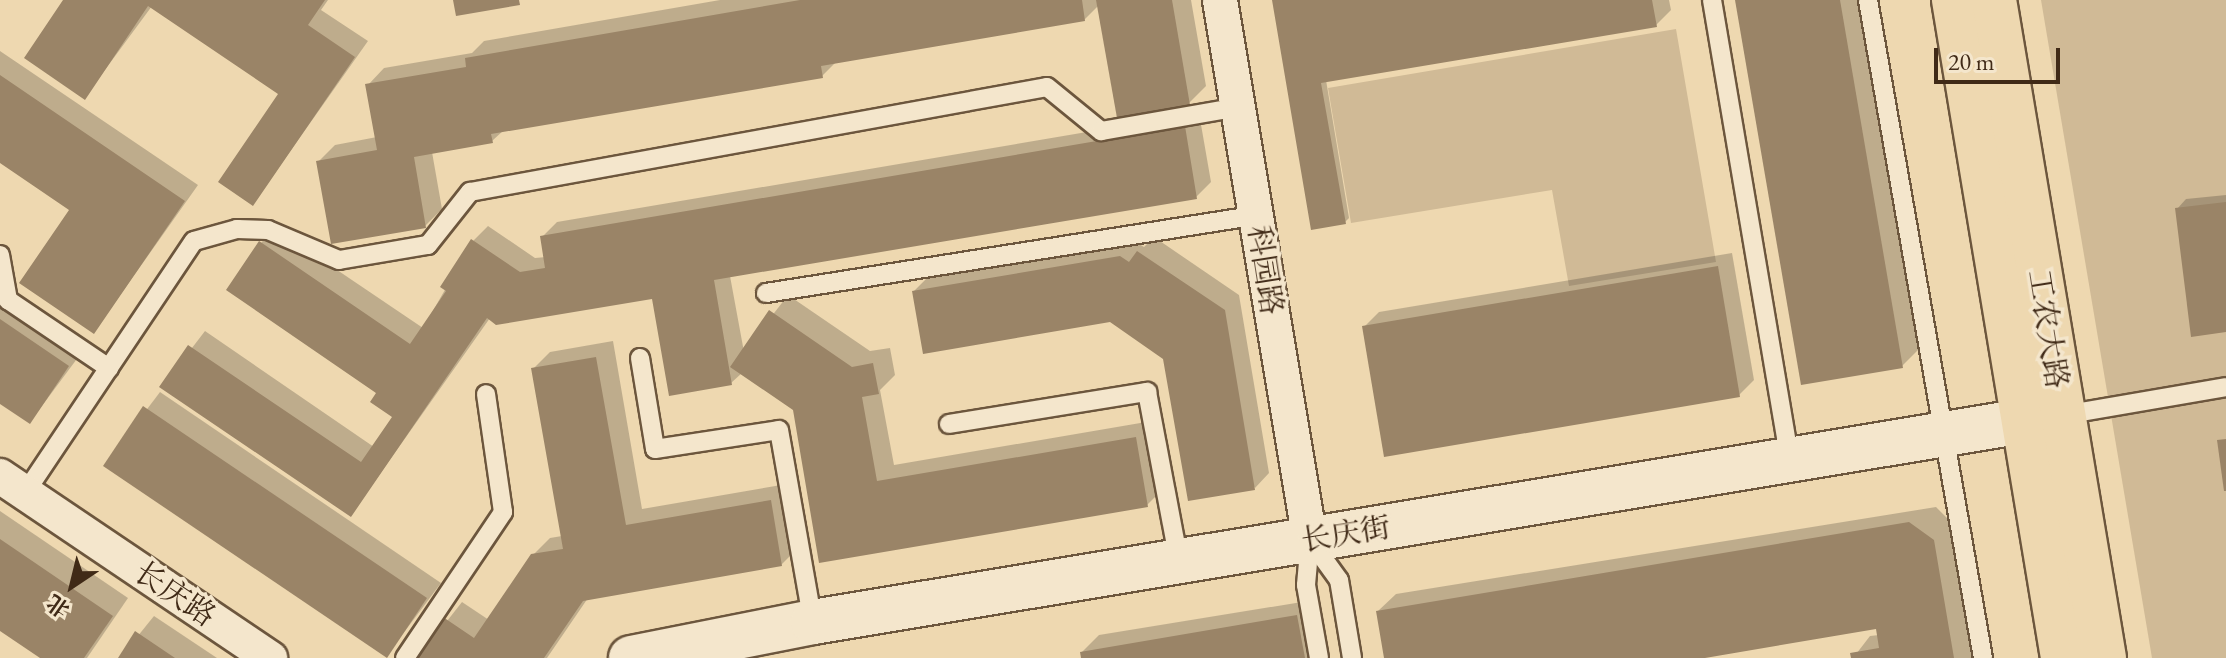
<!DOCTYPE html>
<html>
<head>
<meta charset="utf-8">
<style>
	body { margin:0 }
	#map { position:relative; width:2226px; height:658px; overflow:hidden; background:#eed8b0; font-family:"EB Garamond","Noto Serif SC",serif }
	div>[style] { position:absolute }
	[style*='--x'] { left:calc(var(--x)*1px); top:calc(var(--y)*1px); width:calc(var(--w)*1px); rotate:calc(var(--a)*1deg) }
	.green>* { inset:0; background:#d0ba96 }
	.shadow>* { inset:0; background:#0003 }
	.building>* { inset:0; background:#9a8467 }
	.roads { filter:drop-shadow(2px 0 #6c563d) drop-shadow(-2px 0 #6c563d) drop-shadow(0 2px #6c563d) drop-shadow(0 -2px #6c563d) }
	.lane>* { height:18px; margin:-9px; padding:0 9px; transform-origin:9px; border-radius:9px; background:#f4e6cc }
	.street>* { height:34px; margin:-17px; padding:0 17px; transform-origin:17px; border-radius:17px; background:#f4e6cc }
	.secondary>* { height:44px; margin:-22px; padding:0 22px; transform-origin:22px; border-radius:22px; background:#f4e6cc }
	.primary>* { height:44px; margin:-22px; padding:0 22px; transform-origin:22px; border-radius:22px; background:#eed8b0 }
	span { translate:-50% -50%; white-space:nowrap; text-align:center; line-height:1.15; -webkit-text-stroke:7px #f4e6cc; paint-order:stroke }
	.street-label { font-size:30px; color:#402a17 }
	.north { position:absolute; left:32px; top:546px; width:80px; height:80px; -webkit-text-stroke:6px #f4e6cc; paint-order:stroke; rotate:215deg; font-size:22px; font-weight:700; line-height:32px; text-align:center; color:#402a17 }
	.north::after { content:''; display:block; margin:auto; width:28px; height:36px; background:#402a17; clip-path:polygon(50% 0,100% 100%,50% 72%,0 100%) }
	.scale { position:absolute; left:1934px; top:48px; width:126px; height:36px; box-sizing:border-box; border:4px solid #402a17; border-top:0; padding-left:10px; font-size:24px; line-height:28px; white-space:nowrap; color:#402a17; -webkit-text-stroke:6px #f4e6cc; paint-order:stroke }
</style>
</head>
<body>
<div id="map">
	<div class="green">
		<i style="clip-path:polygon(2041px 0,2226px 0,2226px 658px,2152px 658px)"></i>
		<i style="clip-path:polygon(1676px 29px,1716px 262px,1569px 286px,1552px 190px,1351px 223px,1328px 88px)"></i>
	</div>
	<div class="shadow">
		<i style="clip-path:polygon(66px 0,328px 0,321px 10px,368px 41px,253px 204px,281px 93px,152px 6px,85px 97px)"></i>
		<i style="clip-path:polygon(720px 0,1191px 0,1206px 86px,1189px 103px,1099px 5px,1084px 20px,836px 62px,822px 76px,504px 130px,492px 141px,432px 152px,442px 209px,425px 226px,318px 162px,335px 145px,377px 137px,368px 85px,384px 68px,472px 53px,484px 41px)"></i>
		<i style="clip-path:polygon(1274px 0,1669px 0,1671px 10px,1656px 25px,1326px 80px,1349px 218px,1345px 222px)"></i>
		<i style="clip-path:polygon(1737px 0,1860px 0,1920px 348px,1902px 366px)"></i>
		<i style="clip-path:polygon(0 51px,198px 185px,94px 332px,72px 209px,0 160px)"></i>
		<i style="clip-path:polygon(1199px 113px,1211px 182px,1196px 197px,730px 276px,744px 352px,788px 295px,870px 351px,890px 348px,895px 375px,880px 390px,894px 465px,1152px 421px,1164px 488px,1147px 505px,821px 561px,795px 409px,742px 373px,731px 383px,653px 296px,490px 318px,351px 515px,162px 387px,205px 331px,374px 447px,394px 416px,261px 243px,275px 228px,423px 328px,473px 241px,488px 226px,535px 258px,546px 257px,542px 237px,557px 222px)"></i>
		<i style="clip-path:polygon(2226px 195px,2226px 330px,2177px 209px,2186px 199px)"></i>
		<i style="clip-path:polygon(1154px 237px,1239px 295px,1269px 473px,1255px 488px,1165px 358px,1110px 320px,914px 291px,929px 276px,1136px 242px,1144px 247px)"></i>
		<i style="clip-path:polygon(1732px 253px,1754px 380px,1739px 395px,1364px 327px,1379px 312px)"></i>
		<i style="clip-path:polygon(0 291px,85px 348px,30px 422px,0 401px)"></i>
		<i style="clip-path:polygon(613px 341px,642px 509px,787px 484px,798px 548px,781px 565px,588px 598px,547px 658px,418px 658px,462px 602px,489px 620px,533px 555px,550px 538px,562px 536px,533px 369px,550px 352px)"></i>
		<i style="clip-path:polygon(160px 392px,441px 583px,387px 655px,105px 465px)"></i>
		<i style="clip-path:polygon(1936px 507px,1951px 522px,1975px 658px,1853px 658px,1870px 636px,1879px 635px,1878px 627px,1693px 658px,1386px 658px,1378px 611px,1396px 594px)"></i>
		<i style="clip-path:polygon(0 511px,128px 598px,87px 658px,43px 658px,0 628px)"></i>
		<i style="clip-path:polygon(1314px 600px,1324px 658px,1083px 658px,1082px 652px,1099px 635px)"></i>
		<i style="clip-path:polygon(154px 616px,217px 658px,120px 658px)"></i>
	</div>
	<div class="building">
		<i style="clip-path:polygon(63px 0,325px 0,308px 25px,355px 57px,253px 206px,218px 182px,278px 94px,148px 6px,85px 100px,24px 58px)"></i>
		<i style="clip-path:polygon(453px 0,519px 0,520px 5px,456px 16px)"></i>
		<i style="clip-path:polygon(800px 0,1082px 0,1085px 21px,821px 66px,823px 78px,491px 134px,493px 143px,414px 157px,426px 228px,331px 244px,316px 161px,377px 150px,365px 84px,466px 67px,465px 58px)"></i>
		<i style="clip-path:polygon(1096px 0,1172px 0,1190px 105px,1117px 118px)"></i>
		<i style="clip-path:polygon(1272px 0,1652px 0,1657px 27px,1321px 83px,1346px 224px,1311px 230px)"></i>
		<i style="clip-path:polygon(1735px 0,1840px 0,1903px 368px,1801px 385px)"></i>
		<i style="clip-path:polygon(0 75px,185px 201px,94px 334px,19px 283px,69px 210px,0 163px)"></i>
		<i style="clip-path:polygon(1185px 126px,1197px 199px,714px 280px,732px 385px,669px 396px,652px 299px,496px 325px,487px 318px,351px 517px,159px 387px,188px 345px,361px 462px,392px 417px,370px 402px,376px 393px,226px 290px,259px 241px,410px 344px,446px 291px,440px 287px,471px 239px,520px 272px,545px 268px,540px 236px)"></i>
		<i style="clip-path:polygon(2226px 202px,2226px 332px,2191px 337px,2175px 208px)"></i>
		<i style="clip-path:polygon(1137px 251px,1225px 310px,1255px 490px,1188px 501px,1163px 359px,1110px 322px,923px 354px,912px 291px,1120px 256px,1129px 262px)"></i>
		<i style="clip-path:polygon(1718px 266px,1740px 397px,1384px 457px,1362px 326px)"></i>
		<i style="clip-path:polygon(769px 310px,852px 367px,873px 363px,879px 394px,862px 397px,877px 481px,1136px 437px,1148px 507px,819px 563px,793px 410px,730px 367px)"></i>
		<i style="clip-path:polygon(0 319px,69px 366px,30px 424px,0 404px)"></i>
		<i style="clip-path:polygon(596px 357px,626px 525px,771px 500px,782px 566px,583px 601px,544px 658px,416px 658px,443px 617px,474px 638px,531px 554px,563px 549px,531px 368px)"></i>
		<i style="clip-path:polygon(143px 406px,427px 598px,387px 658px,103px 466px)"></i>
		<i style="clip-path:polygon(2226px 439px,2226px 491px,2224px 491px,2217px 440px)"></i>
		<i style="clip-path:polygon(1909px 522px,1934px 540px,1954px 658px,1851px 658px,1850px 653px,1879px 648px,1876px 629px,1705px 658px,1384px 658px,1376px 611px)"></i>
		<i style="clip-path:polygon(0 539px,113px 616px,84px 658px,40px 658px,0 631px)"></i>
		<i style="clip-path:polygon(1297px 615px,1305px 658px,1081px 658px,1080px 652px)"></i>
		<i style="clip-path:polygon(135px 631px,175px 658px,118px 658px)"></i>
	</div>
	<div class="roads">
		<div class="lane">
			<i style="--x:1712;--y:0;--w:467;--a:80.4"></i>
			<i style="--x:1868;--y:0;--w:668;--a:80.09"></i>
			<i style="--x:0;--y:255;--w:46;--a:79.9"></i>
			<i style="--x:8;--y:300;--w:122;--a:34"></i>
			<i style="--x:766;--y:293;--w:496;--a:-9"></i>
			<i style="--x:640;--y:358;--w:92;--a:80.6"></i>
			<i style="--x:655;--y:449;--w:125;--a:-8.7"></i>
			<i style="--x:779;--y:430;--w:195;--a:80"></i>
			<i style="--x:2063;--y:415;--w:165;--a:-9.7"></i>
			<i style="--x:949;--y:424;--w:201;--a:-9.2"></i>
			<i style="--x:1147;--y:392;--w:173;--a:79.3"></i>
			<i style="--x:25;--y:493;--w:303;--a:-56.2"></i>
			<i style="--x:194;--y:241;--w:45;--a:-15.6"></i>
			<i style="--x:237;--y:229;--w:31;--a:2"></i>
			<i style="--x:268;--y:230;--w:77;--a:22.9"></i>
			<i style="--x:339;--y:260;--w:90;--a:-9.6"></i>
			<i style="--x:428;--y:245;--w:68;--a:-51.6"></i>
			<i style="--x:470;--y:192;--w:586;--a:-10.31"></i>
			<i style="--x:1047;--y:87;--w:70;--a:39.2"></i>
			<i style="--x:1101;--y:131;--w:139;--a:-9.9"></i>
			<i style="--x:1310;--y:540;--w:49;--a:54.1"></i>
			<i style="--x:1339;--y:580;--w:79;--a:80.5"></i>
			<i style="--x:1310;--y:540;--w:45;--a:95.1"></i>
			<i style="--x:1306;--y:585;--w:74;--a:79.9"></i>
			<i style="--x:405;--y:658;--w:176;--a:-56.1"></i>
			<i style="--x:503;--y:512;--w:119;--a:-98.2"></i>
		</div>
		<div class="street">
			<i style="--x:1220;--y:0;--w:547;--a:80.54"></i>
			<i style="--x:0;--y:476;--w:326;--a:34"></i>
		</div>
		<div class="secondary">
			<i style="--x:631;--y:658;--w:186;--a:-11.2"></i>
			<i style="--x:813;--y:622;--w:1264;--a:-9.43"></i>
		</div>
		<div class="primary">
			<i style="--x:1954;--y:0;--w:667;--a:80.59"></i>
			<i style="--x:1994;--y:0;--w:667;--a:80.51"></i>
		</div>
	</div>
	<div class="street-label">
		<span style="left:1265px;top:270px;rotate:81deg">科园路</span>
		<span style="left:2048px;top:329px;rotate:81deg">工农大路</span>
		<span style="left:1346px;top:534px;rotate:-9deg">长庆街</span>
		<span style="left:175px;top:594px;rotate:34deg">长庆路</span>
	</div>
	<div class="north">北</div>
	<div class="scale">20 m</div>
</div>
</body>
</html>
